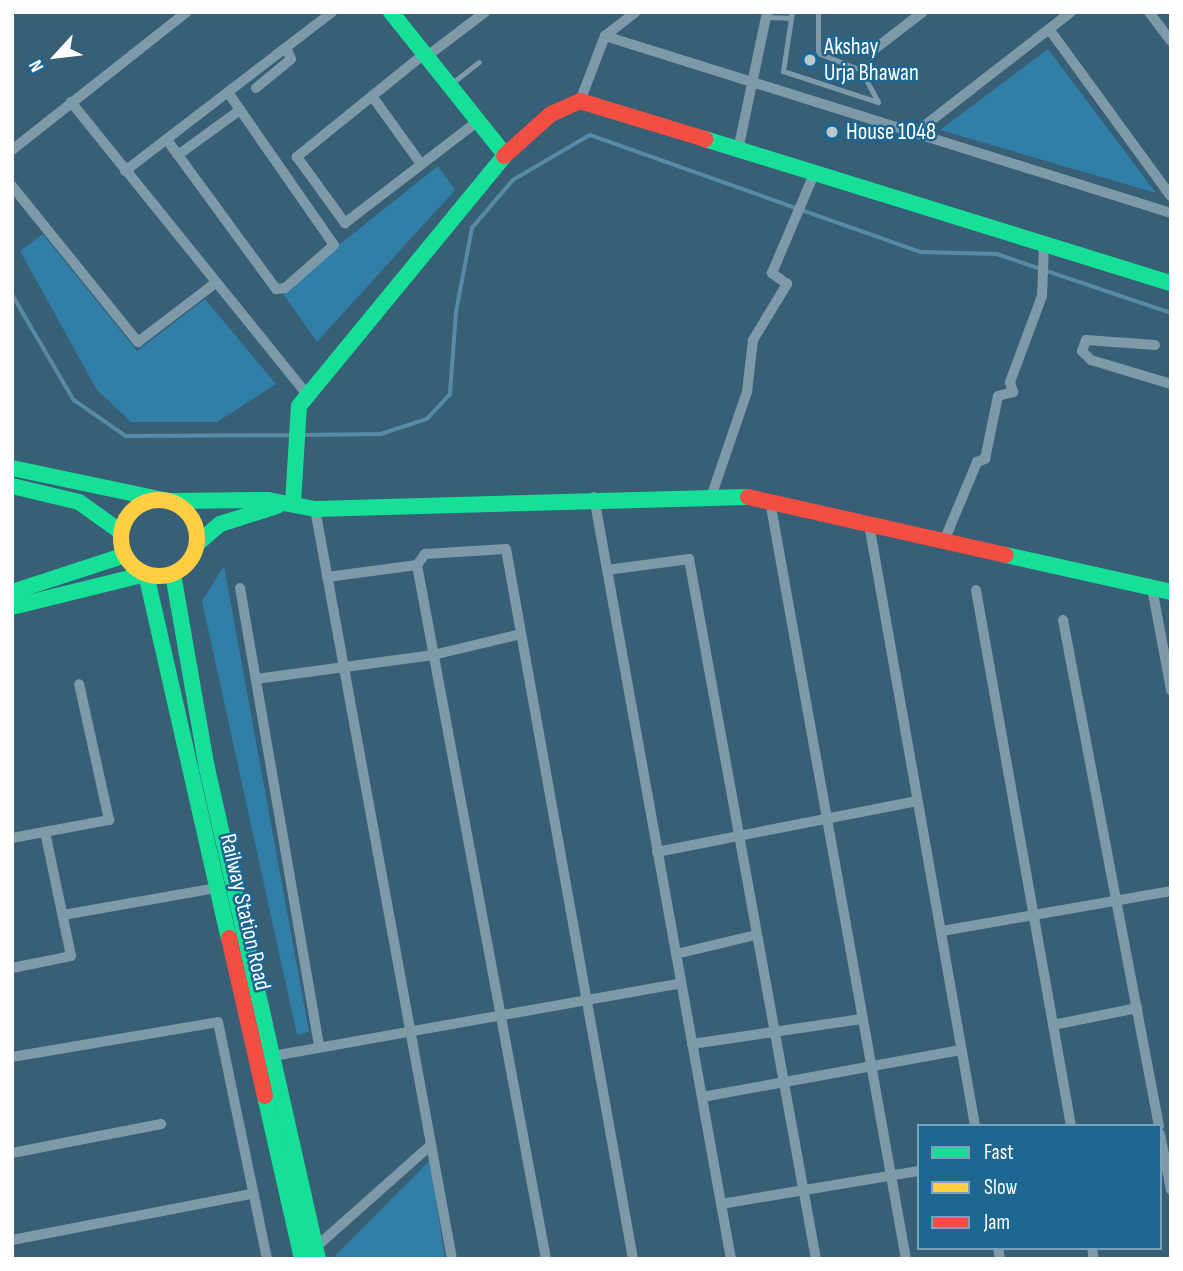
<!DOCTYPE html>
<html>
<head>
<meta charset="utf-8">
<style>
	body { margin:0 }
	#map { position:relative; width:1183px; height:1271px; overflow:hidden; background:#375f76; font-family:"Sofia Sans Condensed",sans-serif }
	div>[style] { position:absolute }
	[style*='--x'] { left:calc(var(--x)*1px); top:calc(var(--y)*1px); width:calc(var(--w)*1px); rotate:calc(var(--a)*1deg) }
	.green>* { inset:0; background:#317ea6 }
	.stream>* { height:3.5px; margin:-1.75px; padding:0 1.75px; transform-origin:1.75px; border-radius:1.75px; background:#598aa5 }
	.lane>* { height:5px; margin:-2.5px; padding:0 2.5px; transform-origin:2.5px; border-radius:2.5px; background:#7e9aa9 }
	.street>* { height:10px; margin:-5px; padding:0 5px; transform-origin:5px; border-radius:5px; background:#7e9aa9 }
	.fast>* { height:16px; margin:-8px; padding:0 8px; transform-origin:8px; border-radius:8px; background:#16e098 }
	.slow>* { height:16px; margin:-8px; padding:0 8px; transform-origin:8px; border-radius:8px; background:#ffcf43 }
	.slow>.ring { margin:-8px; padding:0; box-sizing:content-box; background:none; border:16px solid #ffcf43; border-radius:50% }
	.jam>* { height:16px; margin:-8px; padding:0 8px; transform-origin:8px; border-radius:8px; background:#f24e42 }
	.dots>* { width:19px; height:19px; translate:-50% -50%; box-sizing:border-box; border:4px solid #1d6790; border-radius:50% }
	span { translate:-50% -50%; white-space:nowrap; text-align:center; line-height:1.15; -webkit-text-stroke:5px #1d6790; paint-order:stroke }
	.poi-label { font-size:23px; color:#fff }
	.left { translate:0 -50%; text-align:left }
	.street-label { font-size:23px; color:#fff }
	.frame { position:absolute; inset:0; border:14px solid #fff; pointer-events:none }
	.legend { position:absolute; left:917px; top:1124px; width:245px; height:126px; box-sizing:border-box; background:#1d6790; border:2px solid #77a4bc; margin:0; padding:9px 12px; list-style:none; font-size:21px; color:#fff }
	.legend li { display:flex; align-items:center; gap:14px; height:35px }
	.legend b { width:35px; border:2px solid #77a4bc }
	.north { position:absolute; left:21px; top:21px; width:70px; height:70px; -webkit-text-stroke:5px #1d6790; paint-order:stroke; rotate:243deg; font-size:19px; font-weight:700; line-height:28px; text-align:center; color:#fff }
	.north::after { content:''; display:block; margin:auto; width:24px; height:32px; background:#fff; clip-path:polygon(50% 0,100% 100%,50% 72%,0 100%) }
</style>
</head>
<body>
<div id="map">
	<div class="green">
		<i style="clip-path:polygon(1048px 49px,1156px 193px,940px 130px)"></i>
		<i style="clip-path:polygon(438px 166px,455px 190px,317px 342px,281px 291px)"></i>
		<i style="clip-path:polygon(43px 234px,137px 351px,205px 299px,276px 384px,217px 422px,131px 422px,97px 390px,20px 251px)"></i>
		<i style="clip-path:polygon(224px 566px,309px 1032px,297px 1035px,202px 601px)"></i>
		<i style="clip-path:polygon(430px 1160px,445px 1259px,333px 1259px,333px 1258px)"></i>
	</div>
	<div class="stream">
		<i style="--x:12;--y:294;--w:123;--a:59.7"></i>
		<i style="--x:74;--y:400;--w:63;--a:34.7"></i>
		<i style="--x:126;--y:436;--w:165;--a:-0.3"></i>
		<i style="--x:302;--y:435;--w:79;--a:-0.7"></i>
		<i style="--x:381;--y:434;--w:48;--a:-18.1"></i>
		<i style="--x:427;--y:419;--w:34;--a:-47"></i>
		<i style="--x:450;--y:394;--w:82;--a:-85.8"></i>
		<i style="--x:456;--y:312;--w:86;--a:-79.2"></i>
		<i style="--x:472;--y:228;--w:63;--a:-49.5"></i>
		<i style="--x:513;--y:180;--w:89;--a:-30.3"></i>
		<i style="--x:590;--y:135;--w:350;--a:19.5"></i>
		<i style="--x:920;--y:252;--w:77;--a:1.5"></i>
		<i style="--x:997;--y:254;--w:184;--a:18.7"></i>
	</div>
	<div class="lane">
		<i style="--x:792;--y:12;--w:60;--a:98.7"></i>
		<i style="--x:783;--y:71;--w:100;--a:18.1"></i>
		<i style="--x:878;--y:102;--w:36;--a:-118"></i>
		<i style="--x:861;--y:70;--w:46;--a:-158.4"></i>
		<i style="--x:818;--y:53;--w:41;--a:-90"></i>
		<i style="--x:766;--y:17;--w:23;--a:2"></i>
		<i style="--x:452;--y:83;--w:34;--a:-38"></i>
	</div>
	<div class="street">
		<i style="--x:1149;--y:12;--w:36;--a:53"></i>
		<i style="--x:1049;--y:29;--w:207;--a:53.9"></i>
		<i style="--x:605;--y:36;--w:39;--a:-38"></i>
		<i style="--x:876;--y:48;--w:59;--a:-37.5"></i>
		<i style="--x:424;--y:54;--w:164;--a:141"></i>
		<i style="--x:297;--y:157;--w:82;--a:54"></i>
		<i style="--x:345;--y:223;--w:168;--a:-37.5"></i>
		<i style="--x:426;--y:57;--w:74;--a:-37.3"></i>
		<i style="--x:256;--y:88;--w:45;--a:-39.6"></i>
		<i style="--x:291;--y:59;--w:12;--a:-114"></i>
		<i style="--x:372;--y:96;--w:84;--a:54.2"></i>
		<i style="--x:580;--y:101;--w:70;--a:-69"></i>
		<i style="--x:605;--y:36;--w:593;--a:17.37"></i>
		<i style="--x:71;--y:102;--w:376;--a:51.1"></i>
		<i style="--x:915;--y:133;--w:197;--a:-37.8"></i>
		<i style="--x:167;--y:140;--w:185;--a:53.8"></i>
		<i style="--x:276;--y:289;--w:9;--a:-6"></i>
		<i style="--x:285;--y:288;--w:65;--a:-41.3"></i>
		<i style="--x:334;--y:245;--w:184;--a:-124.8"></i>
		<i style="--x:12;--y:150;--w:223;--a:-38.3"></i>
		<i style="--x:738;--y:150;--w:141;--a:-78.1"></i>
		<i style="--x:178;--y:155;--w:77;--a:-36"></i>
		<i style="--x:125;--y:171;--w:261;--a:-37.5"></i>
		<i style="--x:12;--y:186;--w:201;--a:51.1"></i>
		<i style="--x:138;--y:342;--w:96;--a:-37.3"></i>
		<i style="--x:1155;--y:345;--w:69;--a:-175.9"></i>
		<i style="--x:1086;--y:340;--w:12;--a:110"></i>
		<i style="--x:1082;--y:351;--w:13;--a:45"></i>
		<i style="--x:1091;--y:360;--w:84;--a:16.7"></i>
		<i style="--x:594;--y:497;--w:774;--a:79.81"></i>
		<i style="--x:711;--y:497;--w:111;--a:-71.1"></i>
		<i style="--x:747;--y:392;--w:52;--a:-83.4"></i>
		<i style="--x:753;--y:340;--w:66;--a:-58.7"></i>
		<i style="--x:787;--y:284;--w:19;--a:-144"></i>
		<i style="--x:772;--y:273;--w:108;--a:-67"></i>
		<i style="--x:770;--y:501;--w:770;--a:79.83"></i>
		<i style="--x:315;--y:509;--w:762;--a:79.65"></i>
		<i style="--x:869;--y:524;--w:611;--a:80.01"></i>
		<i style="--x:944;--y:541;--w:86;--a:-67.3"></i>
		<i style="--x:977;--y:462;--w:9;--a:-21"></i>
		<i style="--x:985;--y:459;--w:64;--a:-78.3"></i>
		<i style="--x:998;--y:396;--w:16;--a:-15"></i>
		<i style="--x:1013;--y:392;--w:10;--a:-107"></i>
		<i style="--x:1010;--y:382;--w:92;--a:-69.6"></i>
		<i style="--x:1042;--y:296;--w:52;--a:-87.8"></i>
		<i style="--x:417;--y:565;--w:706;--a:79.47"></i>
		<i style="--x:607;--y:570;--w:83;--a:-7.6"></i>
		<i style="--x:689;--y:559;--w:711;--a:79.72"></i>
		<i style="--x:327;--y:577;--w:91;--a:-7.6"></i>
		<i style="--x:417;--y:565;--w:14;--a:-54"></i>
		<i style="--x:425;--y:554;--w:81;--a:-3.5"></i>
		<i style="--x:506;--y:549;--w:721;--a:79.86"></i>
		<i style="--x:240;--y:588;--w:465;--a:80.2"></i>
		<i style="--x:1152;--y:588;--w:104;--a:79.4"></i>
		<i style="--x:976;--y:590;--w:544;--a:79.95"></i>
		<i style="--x:1063;--y:620;--w:515;--a:79.26"></i>
		<i style="--x:256;--y:679;--w:179;--a:-7.7"></i>
		<i style="--x:433;--y:655;--w:90;--a:-13.4"></i>
		<i style="--x:12;--y:838;--w:99;--a:-10.5"></i>
		<i style="--x:109;--y:820;--w:139;--a:-102.4"></i>
		<i style="--x:657;--y:852;--w:265;--a:-11.1"></i>
		<i style="--x:63;--y:915;--w:155;--a:-10"></i>
		<i style="--x:942;--y:931;--w:232;--a:-9.9"></i>
		<i style="--x:676;--y:954;--w:82;--a:-13.4"></i>
		<i style="--x:12;--y:968;--w:60;--a:-11.5"></i>
		<i style="--x:71;--y:956;--w:127;--a:-101.8"></i>
		<i style="--x:1053;--y:1025;--w:86;--a:-11.4"></i>
		<i style="--x:692;--y:1044;--w:171;--a:-8.4"></i>
		<i style="--x:273;--y:1056;--w:414;--a:-10.1"></i>
		<i style="--x:12;--y:1057;--w:209;--a:-9.6"></i>
		<i style="--x:218;--y:1022;--w:242;--a:78.3"></i>
		<i style="--x:702;--y:1097;--w:263;--a:-10.3"></i>
		<i style="--x:1160;--y:1134;--w:57;--a:78.9"></i>
		<i style="--x:12;--y:1153;--w:152;--a:-11"></i>
		<i style="--x:721;--y:1204;--w:201;--a:-9.5"></i>
		<i style="--x:12;--y:1240;--w:244;--a:-10.9"></i>
		<i style="--x:316;--y:1247;--w:154;--a:-41.6"></i>
		<i style="--x:998;--y:1248;--w:11;--a:80"></i>
		<i style="--x:1092;--y:1248;--w:11;--a:80"></i>
	</div>
	<div class="fast">
		<i style="--x:391;--y:12;--w:183;--a:51.4"></i>
		<i style="--x:705;--y:139;--w:488;--a:17.2"></i>
		<i style="--x:12;--y:468;--w:160;--a:11.9"></i>
		<i style="--x:169;--y:501;--w:99;--a:-0.6"></i>
		<i style="--x:268;--y:500;--w:48;--a:10.8"></i>
		<i style="--x:315;--y:509;--w:433;--a:-1.6"></i>
		<i style="--x:12;--y:486;--w:69;--a:13.4"></i>
		<i style="--x:79;--y:502;--w:52;--a:35.5"></i>
		<i style="--x:293;--y:503;--w:97;--a:-86.5"></i>
		<i style="--x:299;--y:406;--w:323;--a:-50.6"></i>
		<i style="--x:197;--y:544;--w:30;--a:-41"></i>
		<i style="--x:220;--y:524;--w:60;--a:-17.5"></i>
		<i style="--x:1006;--y:555;--w:169;--a:12.6"></i>
		<i style="--x:173;--y:574;--w:197;--a:80.1"></i>
		<i style="--x:207;--y:768;--w:503;--a:77.26"></i>
		<i style="--x:12;--y:592;--w:119;--a:-18.1"></i>
		<i style="--x:12;--y:607;--w:138;--a:-13.8"></i>
		<i style="--x:146;--y:574;--w:373;--a:77.2"></i>
		<i style="--x:265;--y:1096;--w:167;--a:77.2"></i>
	</div>
	<div class="slow">
		<i class="ring" style="left:121px;top:500px;width:60px;height:60px"></i>
	</div>
	<div class="jam">
		<i style="--x:504;--y:156;--w:63;--a:-41.8"></i>
		<i style="--x:551;--y:114;--w:32;--a:-24"></i>
		<i style="--x:580;--y:101;--w:131;--a:16.9"></i>
		<i style="--x:748;--y:497;--w:264;--a:12.7"></i>
		<i style="--x:229;--y:938;--w:162;--a:77.2"></i>
	</div>
	<div class="dots">
		<i style="left:810px;top:60px;background:#b9c7cf"></i>
		<i style="left:832px;top:132px;background:#b9c7cf"></i>
	</div>
	<div class="poi-label">
		<span class="left" style="left:824px;top:60px">Akshay<br>Urja Bhawan</span>
		<span class="left" style="left:846px;top:132px">House 1048</span>
	</div>
	<div class="street-label">
		<span style="left:245px;top:912px;rotate:77deg">Railway Station Road</span>
	</div>
	<div class="frame"></div>
	<ul class="legend">
	<li><b style="height:9px;background:#16e098"></b>Fast</li>
	<li><b style="height:9px;background:#ffcf43"></b>Slow</li>
	<li><b style="height:9px;background:#f24e42"></b>Jam</li>
	</ul>
	<div class="north">N</div>
</div>
</body>
</html>
